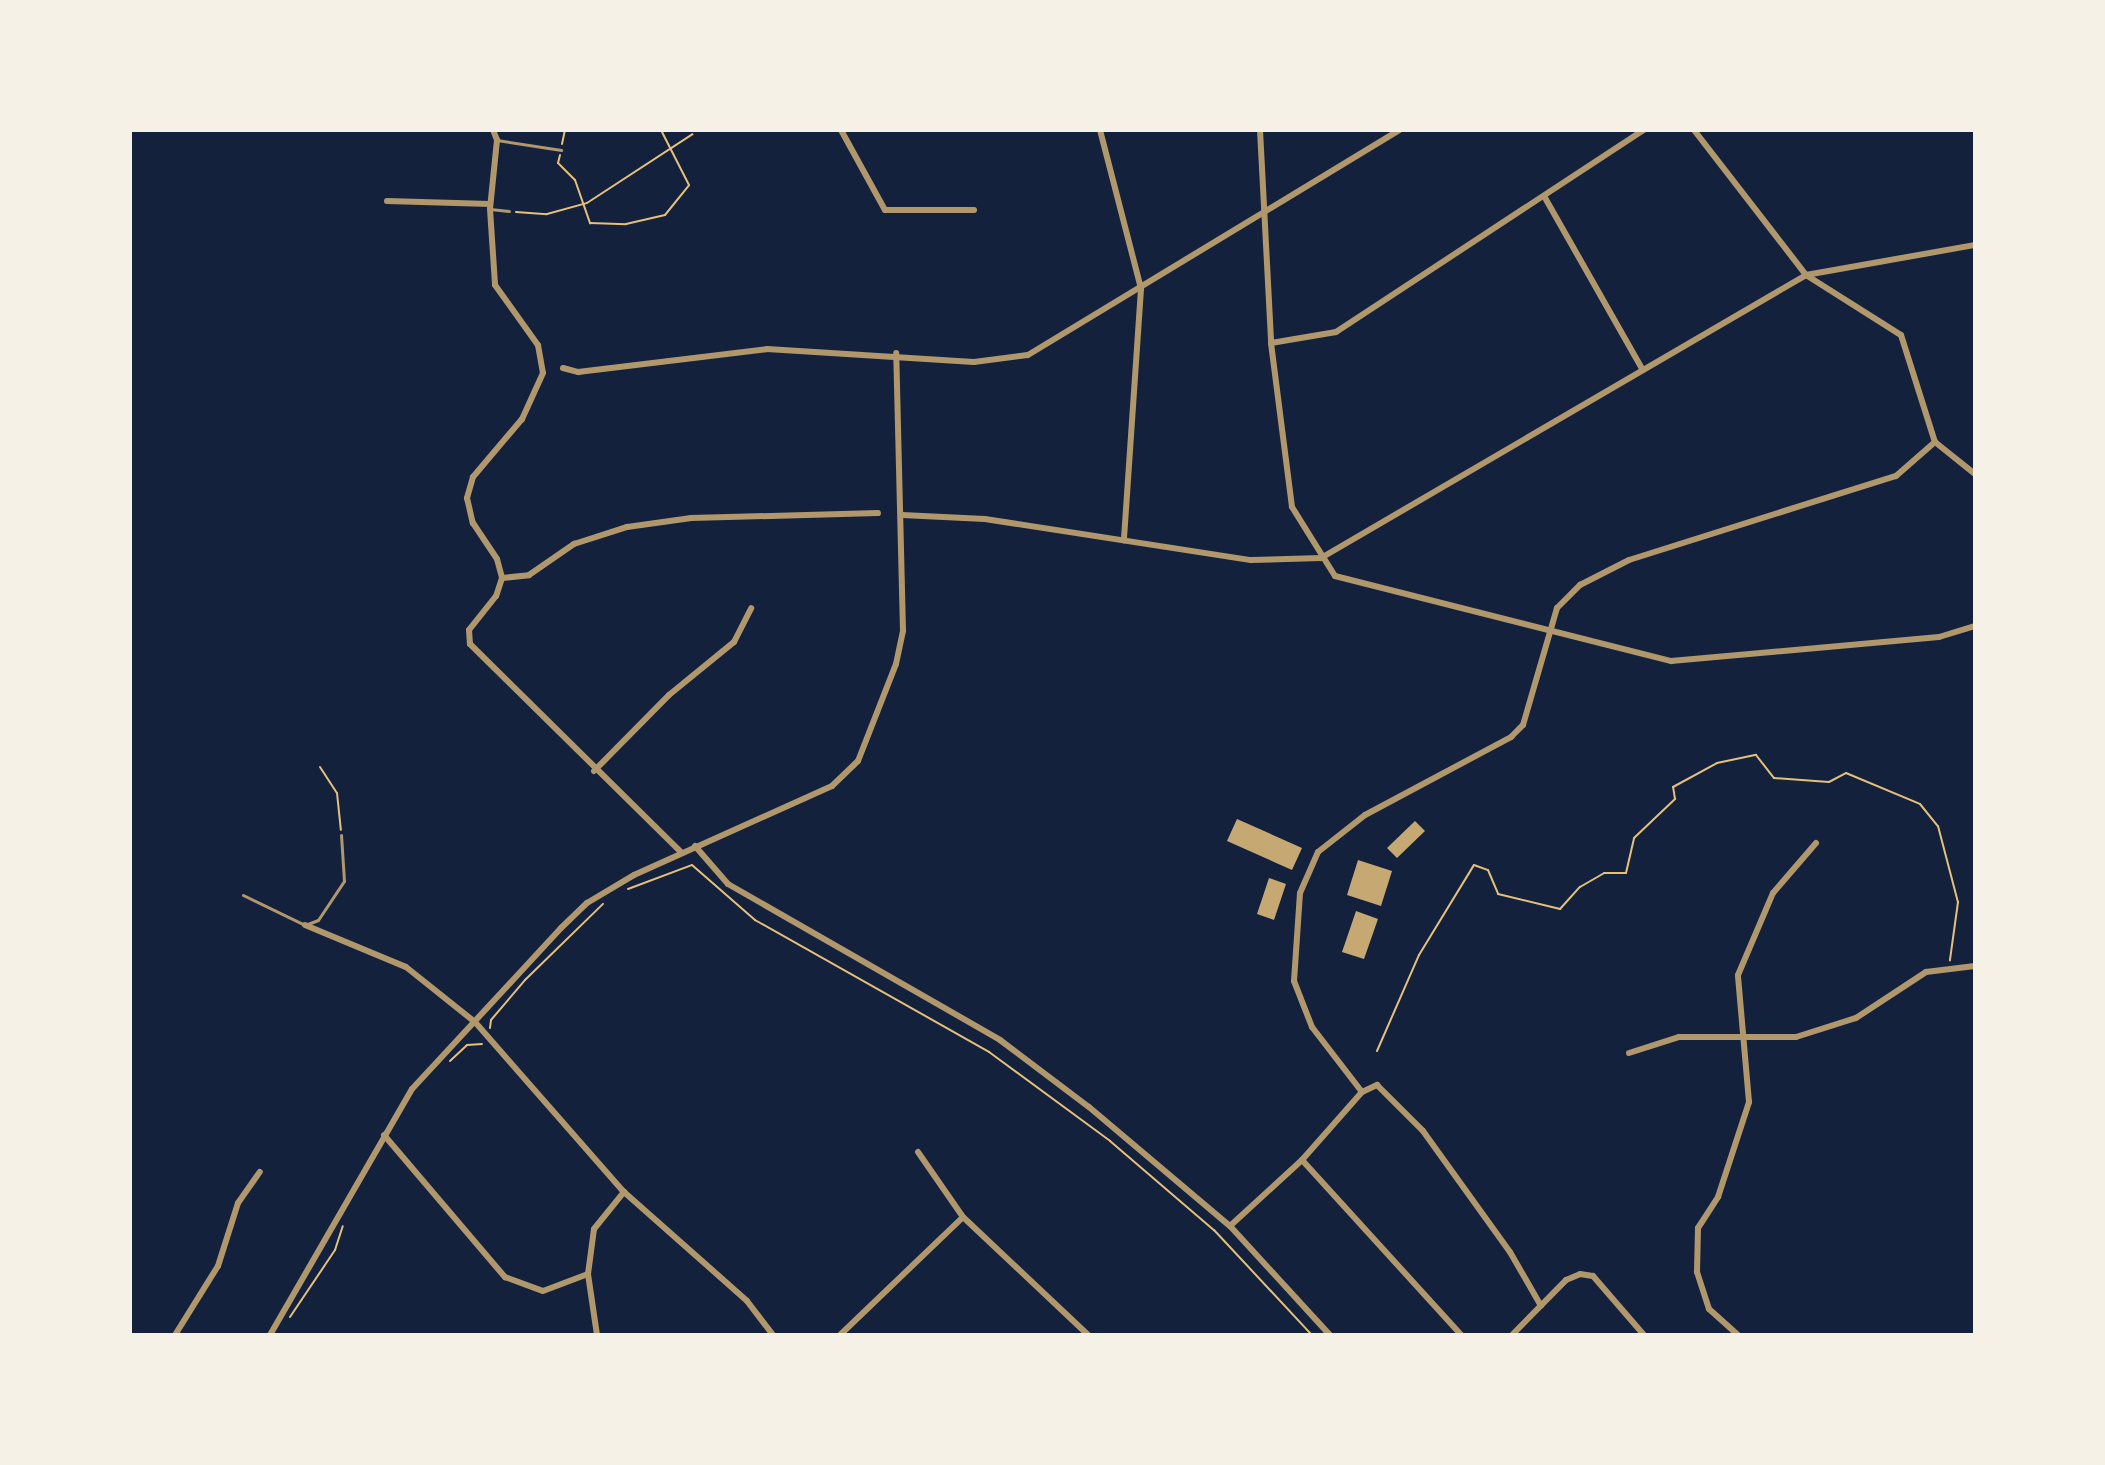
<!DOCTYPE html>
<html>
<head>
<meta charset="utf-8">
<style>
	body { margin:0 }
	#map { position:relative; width:2105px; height:1465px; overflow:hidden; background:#14213d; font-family:Overpass,sans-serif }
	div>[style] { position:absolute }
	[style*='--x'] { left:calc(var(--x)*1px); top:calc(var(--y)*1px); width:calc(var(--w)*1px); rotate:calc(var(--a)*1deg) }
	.building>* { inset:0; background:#c6a872 }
	.path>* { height:2px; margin:-1px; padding:0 1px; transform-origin:1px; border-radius:1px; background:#e5c07b }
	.service>* { height:3px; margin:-1.5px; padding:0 1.5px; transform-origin:1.5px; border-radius:1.5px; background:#b1986c }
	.minor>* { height:6px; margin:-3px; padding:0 3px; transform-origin:3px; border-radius:3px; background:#b1986c }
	span { translate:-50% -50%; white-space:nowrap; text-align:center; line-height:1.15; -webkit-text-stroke:8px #f6f1e7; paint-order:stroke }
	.frame { position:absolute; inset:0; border:132px solid #f6f1e7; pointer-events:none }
</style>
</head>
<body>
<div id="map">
	<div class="building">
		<i style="clip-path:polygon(1237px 819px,1302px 848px,1292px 870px,1227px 841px)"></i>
		<i style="clip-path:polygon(1415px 821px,1425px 831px,1397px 858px,1387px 848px)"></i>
		<i style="clip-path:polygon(1358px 860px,1392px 871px,1381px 906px,1347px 895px)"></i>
		<i style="clip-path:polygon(1269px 878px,1286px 884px,1274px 920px,1257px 914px)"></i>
		<i style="clip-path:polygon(1356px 911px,1378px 919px,1364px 959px,1342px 952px)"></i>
	</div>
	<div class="path">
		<i style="--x:562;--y:144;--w:14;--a:-78"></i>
		<i style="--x:560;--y:155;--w:8;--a:104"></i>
		<i style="--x:558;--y:163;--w:24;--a:45"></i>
		<i style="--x:575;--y:180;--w:46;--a:70.8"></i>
		<i style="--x:590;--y:223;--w:36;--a:2"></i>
		<i style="--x:626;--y:224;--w:40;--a:-13"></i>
		<i style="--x:665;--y:215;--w:38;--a:-51"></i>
		<i style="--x:689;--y:185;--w:62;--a:-117"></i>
		<i style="--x:516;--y:212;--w:31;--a:4"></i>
		<i style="--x:547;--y:214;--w:41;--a:-15.4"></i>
		<i style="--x:587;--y:203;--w:126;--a:-33.1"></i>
		<i style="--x:320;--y:767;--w:31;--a:57"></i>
		<i style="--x:337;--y:793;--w:37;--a:84"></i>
		<i style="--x:628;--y:889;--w:68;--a:-20.6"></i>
		<i style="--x:692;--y:865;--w:84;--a:41.1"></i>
		<i style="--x:755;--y:920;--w:269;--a:29.4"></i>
		<i style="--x:989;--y:1052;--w:150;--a:36.3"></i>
		<i style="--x:1110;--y:1141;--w:137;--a:40.6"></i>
		<i style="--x:1214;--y:1230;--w:144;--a:47"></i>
		<i style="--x:490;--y:1028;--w:8;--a:-83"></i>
		<i style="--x:491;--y:1020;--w:52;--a:-49.6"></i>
		<i style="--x:525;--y:980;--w:109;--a:-44.3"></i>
		<i style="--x:1377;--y:1051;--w:105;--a:-66.4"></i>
		<i style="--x:1419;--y:955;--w:105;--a:-58.6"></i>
		<i style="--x:1474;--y:865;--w:15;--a:20"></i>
		<i style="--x:1488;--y:870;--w:26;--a:67"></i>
		<i style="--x:1498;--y:894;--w:64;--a:13.6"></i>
		<i style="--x:1560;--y:909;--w:30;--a:-48"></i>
		<i style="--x:1580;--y:887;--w:28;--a:-30"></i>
		<i style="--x:1604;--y:873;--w:22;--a:0"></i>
		<i style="--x:1626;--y:873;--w:36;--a:-77"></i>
		<i style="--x:1634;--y:838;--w:57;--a:-43.6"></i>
		<i style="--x:1675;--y:799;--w:12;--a:-99"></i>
		<i style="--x:1673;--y:787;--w:50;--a:-28.6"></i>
		<i style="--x:1717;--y:763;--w:40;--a:-12"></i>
		<i style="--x:1756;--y:755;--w:29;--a:52"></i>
		<i style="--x:1774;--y:778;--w:55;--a:4.2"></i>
		<i style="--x:1829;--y:782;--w:19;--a:-28"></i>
		<i style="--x:1846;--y:773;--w:80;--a:22.7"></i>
		<i style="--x:1920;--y:804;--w:28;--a:51"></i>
		<i style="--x:1938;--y:826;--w:79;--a:75.3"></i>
		<i style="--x:1958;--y:902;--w:59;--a:97.9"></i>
		<i style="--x:450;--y:1061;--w:23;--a:-43"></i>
		<i style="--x:467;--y:1045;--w:15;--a:-4"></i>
		<i style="--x:290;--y:1317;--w:81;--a:-56.1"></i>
		<i style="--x:335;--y:1250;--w:25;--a:-72"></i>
	</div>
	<div class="service">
		<i style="--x:497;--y:140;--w:65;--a:8.9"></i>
		<i style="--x:490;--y:209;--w:19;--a:6"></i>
		<i style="--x:243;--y:895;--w:69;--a:25.8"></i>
		<i style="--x:305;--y:925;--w:14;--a:-21"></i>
		<i style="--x:318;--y:920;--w:47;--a:-56.3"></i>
		<i style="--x:344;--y:881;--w:46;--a:-93.7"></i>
	</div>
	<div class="minor">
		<i style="--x:493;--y:130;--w:11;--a:68"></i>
		<i style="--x:497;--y:140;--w:69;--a:95.8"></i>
		<i style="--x:490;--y:209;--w:76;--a:86.2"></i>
		<i style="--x:495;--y:285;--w:74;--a:54.4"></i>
		<i style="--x:538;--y:345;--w:28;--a:80"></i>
		<i style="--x:543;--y:373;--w:51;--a:114.5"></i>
		<i style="--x:522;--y:419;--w:76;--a:130.2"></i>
		<i style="--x:473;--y:477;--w:22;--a:106"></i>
		<i style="--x:467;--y:498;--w:26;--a:77"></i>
		<i style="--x:473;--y:523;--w:43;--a:56.3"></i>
		<i style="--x:497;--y:559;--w:20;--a:75"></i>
		<i style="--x:502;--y:578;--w:19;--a:108"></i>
		<i style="--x:496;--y:596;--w:43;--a:128.5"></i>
		<i style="--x:469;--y:630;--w:14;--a:86"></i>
		<i style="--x:470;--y:644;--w:296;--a:44.6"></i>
		<i style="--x:841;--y:130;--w:91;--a:61.2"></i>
		<i style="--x:885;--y:210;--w:89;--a:0"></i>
		<i style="--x:1100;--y:130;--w:164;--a:75.5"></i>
		<i style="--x:1141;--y:289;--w:252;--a:93.9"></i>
		<i style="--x:1260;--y:130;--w:213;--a:87"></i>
		<i style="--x:1271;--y:343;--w:165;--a:82.7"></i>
		<i style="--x:1292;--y:507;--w:81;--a:58.1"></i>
		<i style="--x:1335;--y:576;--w:347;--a:14.2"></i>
		<i style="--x:1671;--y:661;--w:269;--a:-5.1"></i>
		<i style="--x:1939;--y:637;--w:38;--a:-17"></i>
		<i style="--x:1694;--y:130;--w:183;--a:52.3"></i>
		<i style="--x:1806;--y:275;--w:112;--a:32.3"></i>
		<i style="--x:1901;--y:335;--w:112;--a:72.4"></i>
		<i style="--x:1935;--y:442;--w:51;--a:38.7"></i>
		<i style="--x:1544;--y:196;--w:200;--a:60.4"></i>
		<i style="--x:387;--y:201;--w:103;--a:1.7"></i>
		<i style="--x:1271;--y:343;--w:66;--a:-9.6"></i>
		<i style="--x:1336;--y:332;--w:368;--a:-33.3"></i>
		<i style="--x:563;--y:368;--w:16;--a:15"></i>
		<i style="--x:578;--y:372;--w:190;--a:-6.9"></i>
		<i style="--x:767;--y:349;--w:207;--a:3.6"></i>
		<i style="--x:974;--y:362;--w:54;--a:-7.4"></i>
		<i style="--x:1028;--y:355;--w:434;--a:-31.2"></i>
		<i style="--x:902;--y:515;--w:83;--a:2.8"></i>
		<i style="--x:985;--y:519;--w:269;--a:8.8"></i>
		<i style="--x:1251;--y:560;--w:70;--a:-1.6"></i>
		<i style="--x:1321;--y:558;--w:562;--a:-30.26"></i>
		<i style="--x:1806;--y:275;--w:172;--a:-10.1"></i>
		<i style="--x:502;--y:578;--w:27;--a:-6"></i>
		<i style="--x:529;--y:575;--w:55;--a:-34.6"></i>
		<i style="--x:574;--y:544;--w:56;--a:-17.8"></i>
		<i style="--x:627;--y:527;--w:65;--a:-8"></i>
		<i style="--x:691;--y:518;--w:187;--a:-1.5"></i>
		<i style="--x:594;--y:771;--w:107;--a:-45.4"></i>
		<i style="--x:669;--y:695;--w:84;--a:-39.2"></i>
		<i style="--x:734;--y:642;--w:38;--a:-63"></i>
		<i style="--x:695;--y:846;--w:50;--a:49"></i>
		<i style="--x:728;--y:884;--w:314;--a:29.8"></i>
		<i style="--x:1000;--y:1040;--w:111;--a:37"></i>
		<i style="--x:1089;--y:1107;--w:185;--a:40.2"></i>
		<i style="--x:1230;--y:1226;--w:148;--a:47.5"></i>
		<i style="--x:305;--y:925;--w:109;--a:22.6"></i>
		<i style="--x:406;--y:967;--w:88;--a:38.6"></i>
		<i style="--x:475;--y:1022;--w:226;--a:48.8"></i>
		<i style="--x:624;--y:1192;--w:164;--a:41.5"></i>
		<i style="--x:747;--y:1301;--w:43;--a:52.6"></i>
		<i style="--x:1629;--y:1053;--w:52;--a:-17.7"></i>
		<i style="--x:1679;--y:1037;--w:117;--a:0"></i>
		<i style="--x:1796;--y:1037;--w:63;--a:-17.6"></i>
		<i style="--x:1856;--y:1018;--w:84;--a:-33.3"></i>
		<i style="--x:1926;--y:972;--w:49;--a:-7"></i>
		<i style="--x:1362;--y:1092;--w:82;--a:-127.6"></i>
		<i style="--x:1312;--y:1027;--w:49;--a:-111.4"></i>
		<i style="--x:1294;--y:981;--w:88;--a:-86.1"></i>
		<i style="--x:1300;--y:893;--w:45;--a:-66.3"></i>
		<i style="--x:1318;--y:852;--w:60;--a:-38.2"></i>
		<i style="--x:1365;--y:815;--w:166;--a:-28.1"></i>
		<i style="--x:1511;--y:737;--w:17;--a:-45"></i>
		<i style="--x:1523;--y:725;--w:122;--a:-73.8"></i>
		<i style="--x:1557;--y:608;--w:33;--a:-45"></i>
		<i style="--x:1580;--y:585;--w:55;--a:-27"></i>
		<i style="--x:1629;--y:560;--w:280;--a:-17.5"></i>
		<i style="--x:1896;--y:476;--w:52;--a:-41.1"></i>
		<i style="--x:384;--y:1135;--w:187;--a:49.6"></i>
		<i style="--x:505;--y:1277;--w:40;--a:20.2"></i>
		<i style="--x:543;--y:1291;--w:48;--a:-20.7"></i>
		<i style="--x:918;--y:1152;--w:79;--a:55.3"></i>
		<i style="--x:963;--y:1217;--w:172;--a:43.3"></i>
		<i style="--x:1302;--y:1160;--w:236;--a:47.7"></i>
		<i style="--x:1230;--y:1226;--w:98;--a:-42.5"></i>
		<i style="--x:1302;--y:1160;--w:91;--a:-48.6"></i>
		<i style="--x:1362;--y:1092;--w:17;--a:-25"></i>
		<i style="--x:1377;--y:1085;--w:65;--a:45"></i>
		<i style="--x:1423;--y:1131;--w:149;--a:54.3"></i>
		<i style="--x:1510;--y:1252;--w:62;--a:60.1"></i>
		<i style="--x:175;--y:1335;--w:81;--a:-58.1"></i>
		<i style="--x:218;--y:1266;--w:66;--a:-72.4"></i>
		<i style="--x:238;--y:1203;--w:38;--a:-55"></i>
		<i style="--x:270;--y:1335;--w:284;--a:-60"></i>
		<i style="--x:412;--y:1089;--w:219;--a:-47.2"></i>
		<i style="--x:561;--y:928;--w:36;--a:-44"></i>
		<i style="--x:587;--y:903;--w:55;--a:-30.8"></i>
		<i style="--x:634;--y:875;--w:217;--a:-24.2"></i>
		<i style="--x:832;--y:786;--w:36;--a:-44"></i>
		<i style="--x:858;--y:761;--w:104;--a:-68.6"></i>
		<i style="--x:896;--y:664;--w:34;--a:-78"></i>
		<i style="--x:903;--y:631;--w:278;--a:-91.4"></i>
		<i style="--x:597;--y:1335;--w:62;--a:-98.4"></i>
		<i style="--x:588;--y:1274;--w:45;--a:-82.4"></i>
		<i style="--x:594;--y:1229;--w:48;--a:-51"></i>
		<i style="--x:840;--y:1335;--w:170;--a:-43.8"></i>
		<i style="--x:1512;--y:1335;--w:77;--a:-45.5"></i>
		<i style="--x:1566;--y:1280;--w:15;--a:-23"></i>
		<i style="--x:1580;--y:1274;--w:13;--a:9"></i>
		<i style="--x:1593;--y:1276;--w:78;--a:49.2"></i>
		<i style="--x:1738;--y:1335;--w:39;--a:-138"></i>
		<i style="--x:1709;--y:1309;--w:39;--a:-108"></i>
		<i style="--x:1697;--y:1272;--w:44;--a:-88.7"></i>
		<i style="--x:1698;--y:1228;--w:37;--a:-57"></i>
		<i style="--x:1718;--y:1197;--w:100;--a:-71.9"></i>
		<i style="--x:1749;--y:1102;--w:127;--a:-95"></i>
		<i style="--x:1738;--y:975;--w:89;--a:-66.9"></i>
		<i style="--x:1773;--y:893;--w:66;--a:-49.3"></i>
	</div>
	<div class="frame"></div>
</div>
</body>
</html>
